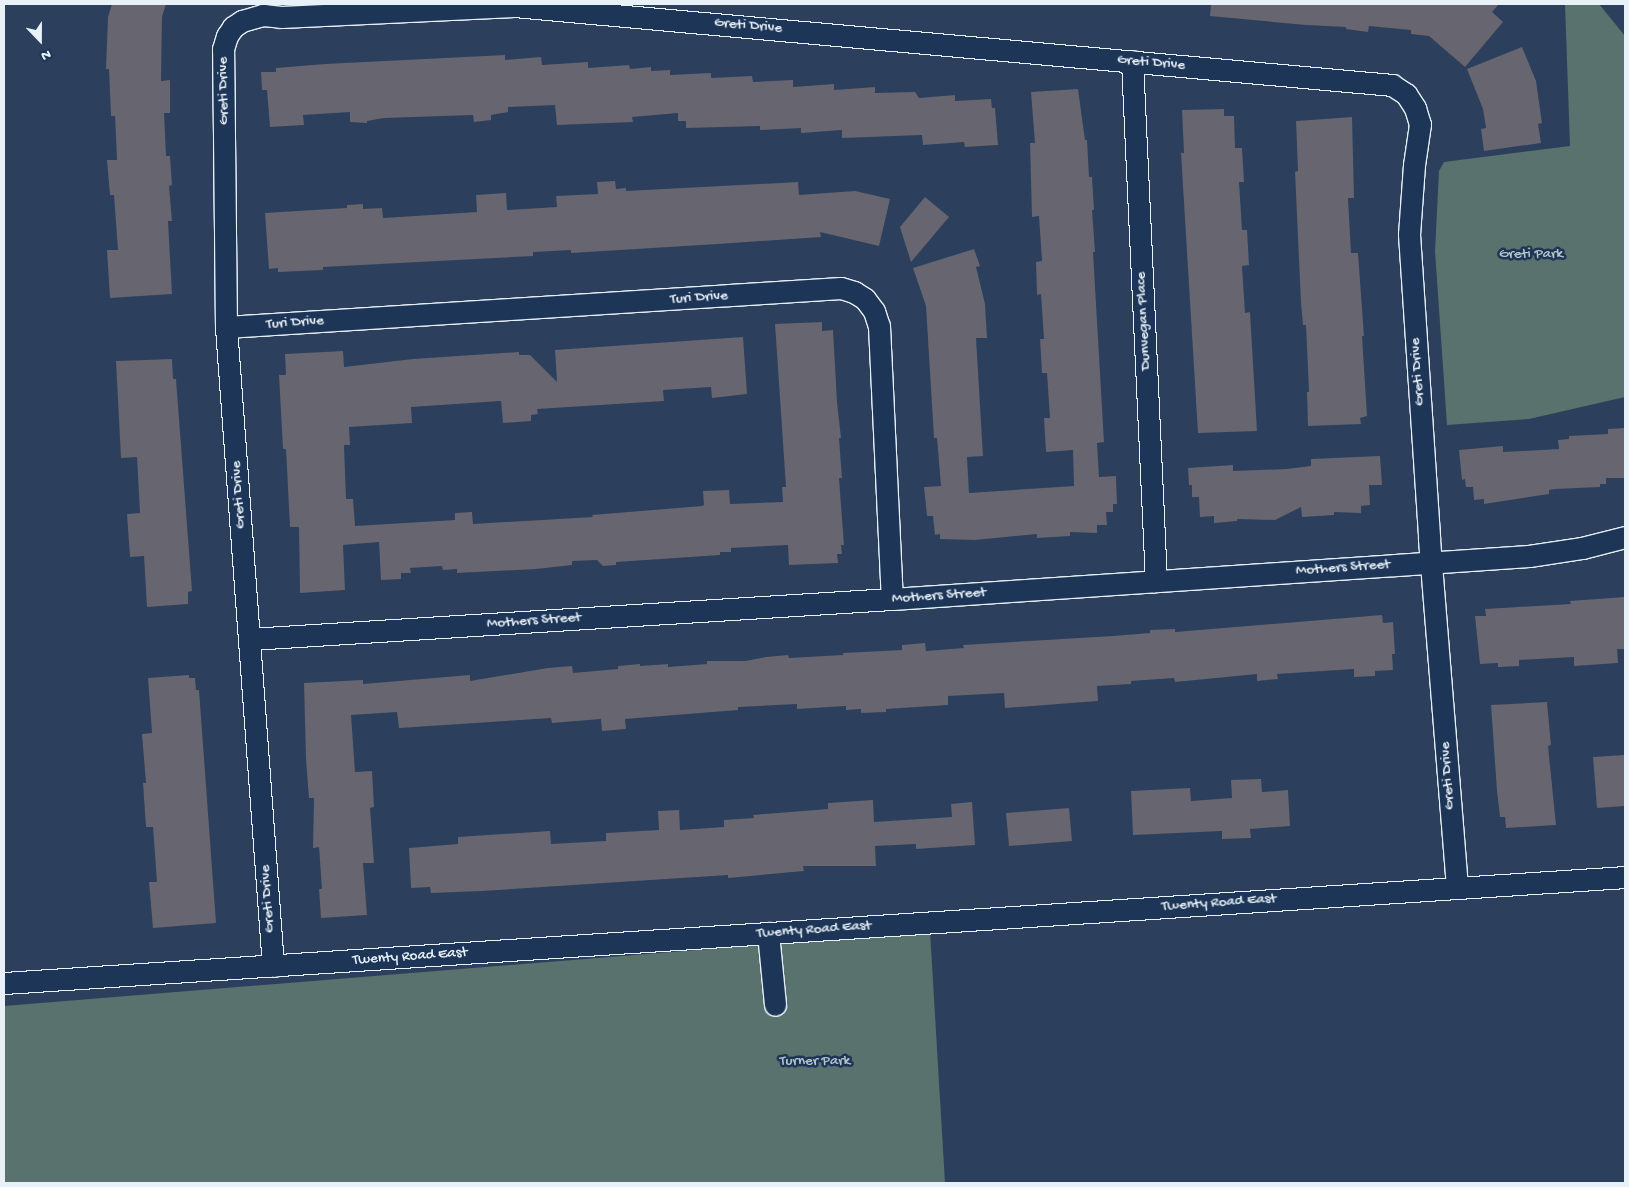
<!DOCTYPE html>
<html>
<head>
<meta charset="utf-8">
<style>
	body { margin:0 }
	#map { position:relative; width:1629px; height:1187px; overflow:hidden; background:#2c3f5c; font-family:"Gochi Hand",sans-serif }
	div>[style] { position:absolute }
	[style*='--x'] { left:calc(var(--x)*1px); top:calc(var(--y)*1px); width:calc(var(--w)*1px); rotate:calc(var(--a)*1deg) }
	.green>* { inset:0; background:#59726e }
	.building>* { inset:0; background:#666570 }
	.roads { filter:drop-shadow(1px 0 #e8f1f8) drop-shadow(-1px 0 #e8f1f8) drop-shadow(0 1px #e8f1f8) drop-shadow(0 -1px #e8f1f8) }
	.minor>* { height:21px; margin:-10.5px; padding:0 10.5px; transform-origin:10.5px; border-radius:10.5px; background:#1d3557 }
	span { translate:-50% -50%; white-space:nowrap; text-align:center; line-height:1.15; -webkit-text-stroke:5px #1d3557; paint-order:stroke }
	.street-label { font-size:15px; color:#e8f1f8 }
	.park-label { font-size:15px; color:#b6c5c8 }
	.frame { position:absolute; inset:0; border:5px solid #e8f1f8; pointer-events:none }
	.north { position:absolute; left:15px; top:15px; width:50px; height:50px; -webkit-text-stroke:4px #1d3557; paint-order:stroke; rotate:158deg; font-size:14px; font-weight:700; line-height:20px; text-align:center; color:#e8f1f8 }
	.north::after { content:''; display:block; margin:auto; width:18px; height:22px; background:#e8f1f8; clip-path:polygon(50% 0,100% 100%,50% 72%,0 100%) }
</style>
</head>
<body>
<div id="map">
	<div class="green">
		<i style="clip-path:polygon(1565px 4px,1599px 4px,1625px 36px,1625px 397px,1529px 419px,1447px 425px,1435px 251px,1439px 171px,1444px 162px,1570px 146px)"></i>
		<i style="clip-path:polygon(930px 931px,945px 1183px,4px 1183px,4px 1006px)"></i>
	</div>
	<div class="building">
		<i style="clip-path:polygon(112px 4px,166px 4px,162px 17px,161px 81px,170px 80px,170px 113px,164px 113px,166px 156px,170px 156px,172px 185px,169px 186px,172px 221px,168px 221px,172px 294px,110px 298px,107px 250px,118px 250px,114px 195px,110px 195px,107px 160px,117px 160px,115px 116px,111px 116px,109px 69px,106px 69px,108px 17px)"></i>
		<i style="clip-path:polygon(1211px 4px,1499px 4px,1492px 12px,1503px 22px,1465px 67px,1429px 36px,1411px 34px,1411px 30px,1369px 26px,1368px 32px,1346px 29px,1346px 27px,1306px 25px,1210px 16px)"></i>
		<i style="clip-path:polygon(1522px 47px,1536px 81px,1542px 123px,1538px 124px,1541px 143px,1484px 151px,1481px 129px,1486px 128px,1483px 109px,1467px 69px)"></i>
		<i style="clip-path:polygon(505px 55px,505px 60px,541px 57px,542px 65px,588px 62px,588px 68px,629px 65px,630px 69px,651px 67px,651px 71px,670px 70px,670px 75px,711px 73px,711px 78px,752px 76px,753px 82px,793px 80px,793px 87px,834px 84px,834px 90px,875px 87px,875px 93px,915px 92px,919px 98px,955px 95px,955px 101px,991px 99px,992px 108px,995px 108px,998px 145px,965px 147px,964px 142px,923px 145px,922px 135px,842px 138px,842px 130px,801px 133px,801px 128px,760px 130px,760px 126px,686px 128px,686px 121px,678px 121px,678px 113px,632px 117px,633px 122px,557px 125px,555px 105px,508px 107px,508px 112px,491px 115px,491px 120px,474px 122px,473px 115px,384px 118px,367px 121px,367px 123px,350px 122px,350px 112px,303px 115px,304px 125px,270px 127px,267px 90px,262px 90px,261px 72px,276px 72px,276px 68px,325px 64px)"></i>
		<i style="clip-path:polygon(1078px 89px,1085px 140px,1087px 140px,1089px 177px,1092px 177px,1094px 210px,1092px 210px,1095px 252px,1093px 252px,1104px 442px,1097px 443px,1099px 477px,1116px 476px,1117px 504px,1113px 504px,1113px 512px,1106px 512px,1107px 525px,1097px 525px,1097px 533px,1070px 532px,1070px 536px,1037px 538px,1037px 534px,975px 540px,940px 539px,940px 534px,935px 535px,933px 516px,927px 516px,924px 487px,941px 486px,937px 438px,934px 438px,926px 306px,913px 268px,974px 249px,980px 266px,976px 267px,985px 304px,987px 338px,976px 338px,983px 456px,967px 457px,969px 493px,1074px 486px,1073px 450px,1046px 452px,1044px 418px,1050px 418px,1047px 373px,1042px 373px,1040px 339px,1044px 339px,1041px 294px,1037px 295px,1036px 262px,1042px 261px,1039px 216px,1032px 217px,1030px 143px,1035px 143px,1031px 92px)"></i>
		<i style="clip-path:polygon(1224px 109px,1224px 116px,1234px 116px,1235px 148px,1242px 148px,1244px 182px,1239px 182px,1242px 230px,1247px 230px,1249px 265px,1242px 266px,1245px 313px,1250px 312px,1257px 431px,1198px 433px,1181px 153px,1184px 153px,1182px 110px)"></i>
		<i style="clip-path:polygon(1352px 117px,1354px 198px,1348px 198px,1351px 253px,1358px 253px,1364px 336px,1362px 336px,1367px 416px,1360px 418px,1361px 424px,1308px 426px,1307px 392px,1309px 392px,1306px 325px,1303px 325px,1301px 303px,1295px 172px,1298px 171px,1296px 121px)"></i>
		<i style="clip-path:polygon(615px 181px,616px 189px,626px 188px,626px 191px,798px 182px,799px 195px,855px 191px,890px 199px,879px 246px,820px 232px,821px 237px,718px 244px,571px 253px,571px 250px,533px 252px,533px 256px,323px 267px,323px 270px,278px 272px,278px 268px,269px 269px,265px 213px,347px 208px,347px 205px,363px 204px,363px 209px,382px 208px,383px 218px,477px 212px,476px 195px,506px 193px,507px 210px,557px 207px,556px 196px,598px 194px,597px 182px)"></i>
		<i style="clip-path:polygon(925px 197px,949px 217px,911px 262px,900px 227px)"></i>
		<i style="clip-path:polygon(822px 322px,822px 331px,833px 330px,837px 402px,841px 438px,839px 438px,842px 478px,839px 478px,844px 545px,841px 545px,842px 554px,837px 554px,838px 563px,789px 565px,788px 545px,731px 548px,731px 552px,720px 552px,720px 555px,616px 562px,616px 565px,603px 566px,597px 560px,572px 561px,572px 565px,536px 569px,457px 573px,457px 569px,443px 570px,442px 566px,410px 568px,411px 573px,401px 573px,401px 579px,381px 580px,379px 542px,343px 545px,345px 590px,300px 593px,299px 527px,290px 527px,286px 449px,283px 449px,279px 375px,286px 375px,285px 354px,343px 351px,344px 367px,413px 359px,519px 352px,519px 355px,530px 355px,557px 382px,555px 350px,743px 337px,747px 394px,712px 398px,711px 387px,663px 390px,664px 401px,537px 409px,538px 414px,531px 415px,531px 421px,503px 423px,501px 401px,411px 407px,412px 423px,349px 427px,350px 445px,344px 445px,346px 499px,353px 499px,355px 526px,455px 520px,455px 513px,472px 512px,473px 524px,593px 517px,592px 515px,702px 506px,704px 505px,703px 491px,729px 490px,730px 504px,783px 502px,782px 487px,786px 487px,775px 324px)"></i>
		<i style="clip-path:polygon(172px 359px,173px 379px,176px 379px,192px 591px,188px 592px,188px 604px,147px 607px,144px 556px,130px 557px,127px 514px,140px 513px,137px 457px,121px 458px,116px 361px)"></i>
		<i style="clip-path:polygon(1625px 428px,1625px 478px,1606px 478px,1606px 484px,1600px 484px,1600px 487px,1555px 489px,1549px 490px,1549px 494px,1484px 504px,1484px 499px,1474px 500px,1473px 487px,1466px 487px,1465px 479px,1462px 480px,1459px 450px,1503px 446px,1503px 452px,1559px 449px,1558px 440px,1569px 439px,1569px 436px,1608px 434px,1608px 429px)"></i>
		<i style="clip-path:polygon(1380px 456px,1382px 485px,1369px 485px,1370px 505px,1361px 506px,1361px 513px,1334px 512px,1334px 515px,1302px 517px,1301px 507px,1275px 520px,1237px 519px,1237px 521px,1214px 523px,1214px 516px,1200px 517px,1199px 497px,1192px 497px,1192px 485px,1189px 485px,1188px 468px,1233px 465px,1233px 471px,1287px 469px,1311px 466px,1311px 459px)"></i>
		<i style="clip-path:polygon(1625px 597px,1625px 649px,1617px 649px,1618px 663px,1574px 666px,1574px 657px,1519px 660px,1519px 666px,1498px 667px,1498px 663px,1480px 664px,1475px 616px,1486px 616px,1485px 609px,1571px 604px,1570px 601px)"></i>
		<i style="clip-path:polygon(1382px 615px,1383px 623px,1393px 622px,1395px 654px,1392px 654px,1393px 670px,1375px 671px,1375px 676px,1354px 677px,1354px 669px,1277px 674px,1278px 679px,1257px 681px,1257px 674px,1175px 682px,1174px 678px,1131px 681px,1131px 684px,1097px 686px,1098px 701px,1005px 708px,1004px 693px,948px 696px,948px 705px,886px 709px,886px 712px,861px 713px,861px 709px,846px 710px,846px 706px,797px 709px,797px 704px,738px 707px,738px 710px,625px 719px,626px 729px,602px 731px,601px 719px,552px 723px,551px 718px,399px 728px,397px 712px,351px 715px,355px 772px,372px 771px,374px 807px,370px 808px,374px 863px,363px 863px,367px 915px,321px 918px,319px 889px,322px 889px,319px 847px,313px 848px,314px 798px,309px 798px,306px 759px,304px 683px,363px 680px,363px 684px,470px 675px,470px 681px,548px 668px,572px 666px,573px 673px,618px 669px,618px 666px,640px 664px,640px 666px,668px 664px,668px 667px,707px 664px,707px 661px,745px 661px,766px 657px,788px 655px,789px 658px,843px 655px,843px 653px,902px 650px,902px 645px,925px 643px,926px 651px,964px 648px,963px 645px,1113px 636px,1150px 633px,1150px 630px,1175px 629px,1175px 632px)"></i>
		<i style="clip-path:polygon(189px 675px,189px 678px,195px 678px,196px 690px,199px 690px,216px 923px,153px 928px,149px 882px,157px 882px,153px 827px,146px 827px,143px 783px,146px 783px,142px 734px,152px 733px,148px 678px)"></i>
		<i style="clip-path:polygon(1547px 702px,1551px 745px,1548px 746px,1556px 825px,1506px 828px,1505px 817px,1500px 817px,1497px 791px,1491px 705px)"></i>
		<i style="clip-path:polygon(1625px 755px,1625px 806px,1597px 808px,1593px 757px)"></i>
		<i style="clip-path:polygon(1261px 779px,1262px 792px,1288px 790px,1290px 826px,1250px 829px,1251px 838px,1222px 839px,1222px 831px,1133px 835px,1131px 791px,1190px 788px,1191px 801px,1232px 798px,1231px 780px)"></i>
		<i style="clip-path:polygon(873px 800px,874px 822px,952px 817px,951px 804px,972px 802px,975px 845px,916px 849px,916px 844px,875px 846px,876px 866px,803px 866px,804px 871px,728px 878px,728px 875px,482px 891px,431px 893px,430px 887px,411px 888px,409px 848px,458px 844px,458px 837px,550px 831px,551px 844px,606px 841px,606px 833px,659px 830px,658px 811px,679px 810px,680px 830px,724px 827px,724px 820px,754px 818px,753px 815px,828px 809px,828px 803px)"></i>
		<i style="clip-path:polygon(1069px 808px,1072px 841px,1009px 846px,1006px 813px)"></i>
	</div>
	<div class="roads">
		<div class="minor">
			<i style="--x:1132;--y:61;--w:521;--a:87.36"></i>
			<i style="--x:226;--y:327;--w:616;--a:-3.63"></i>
			<i style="--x:841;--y:288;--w:14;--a:17"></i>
			<i style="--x:854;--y:292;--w:13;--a:32"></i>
			<i style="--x:865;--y:299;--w:15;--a:53"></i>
			<i style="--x:874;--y:311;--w:16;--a:72"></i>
			<i style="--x:879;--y:326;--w:273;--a:87.3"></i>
			<i style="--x:250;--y:639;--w:643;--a:-3.57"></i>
			<i style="--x:892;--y:599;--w:638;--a:-3.86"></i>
			<i style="--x:1529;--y:556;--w:54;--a:-8.6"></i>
			<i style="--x:1582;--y:548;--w:44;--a:-14.3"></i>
			<i style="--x:768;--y:933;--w:72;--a:84.4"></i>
			<i style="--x:273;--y:966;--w:641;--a:-94.21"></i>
			<i style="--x:226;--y:327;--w:278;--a:-90.6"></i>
			<i style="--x:223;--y:49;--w:14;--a:-73"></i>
			<i style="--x:227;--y:36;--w:11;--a:-56"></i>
			<i style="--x:233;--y:27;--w:11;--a:-34"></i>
			<i style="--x:242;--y:21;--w:22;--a:-16"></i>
			<i style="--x:263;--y:15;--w:18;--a:6"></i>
			<i style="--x:281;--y:17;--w:233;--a:-2.7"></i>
			<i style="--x:514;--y:6;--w:882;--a:5.14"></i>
			<i style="--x:1392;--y:85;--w:17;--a:33"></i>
			<i style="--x:1406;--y:94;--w:17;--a:57"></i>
			<i style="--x:1415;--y:108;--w:17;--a:73"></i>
			<i style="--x:1420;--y:124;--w:41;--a:98.3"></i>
			<i style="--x:1414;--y:165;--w:69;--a:94.1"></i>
			<i style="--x:1409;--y:234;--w:306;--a:86.2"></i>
			<i style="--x:1429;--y:539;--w:349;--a:85.4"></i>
			<i style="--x:4;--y:983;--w:1624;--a:-3.74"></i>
		</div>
	</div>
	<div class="street-label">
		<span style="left:748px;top:26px;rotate:5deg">Greti Drive</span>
		<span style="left:1151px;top:63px;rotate:5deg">Greti Drive</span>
		<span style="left:224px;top:91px;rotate:-91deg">Greti Drive</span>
		<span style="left:699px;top:298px;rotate:-4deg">Turi Drive</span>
		<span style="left:1144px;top:321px;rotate:-93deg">Dunvegan Place</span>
		<span style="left:295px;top:323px;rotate:-4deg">Turi Drive</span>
		<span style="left:1418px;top:372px;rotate:-94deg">Greti Drive</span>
		<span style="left:239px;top:495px;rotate:-94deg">Greti Drive</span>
		<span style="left:1343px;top:568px;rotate:-4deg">Mothers Street</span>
		<span style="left:939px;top:596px;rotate:-4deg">Mothers Street</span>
		<span style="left:534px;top:621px;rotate:-4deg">Mothers Street</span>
		<span style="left:1448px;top:776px;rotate:-94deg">Greti Drive</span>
		<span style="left:268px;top:899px;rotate:-94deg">Greti Drive</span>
		<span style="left:1219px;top:903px;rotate:-4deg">Twenty Road East</span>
		<span style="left:814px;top:930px;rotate:-4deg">Twenty Road East</span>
		<span style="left:410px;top:957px;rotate:-4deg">Twenty Road East</span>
	</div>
	<div class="park-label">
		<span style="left:1531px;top:255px">Greti Park</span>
		<span style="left:815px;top:1062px">Turner Park</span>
	</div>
	<div class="frame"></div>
	<div class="north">N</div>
</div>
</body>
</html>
